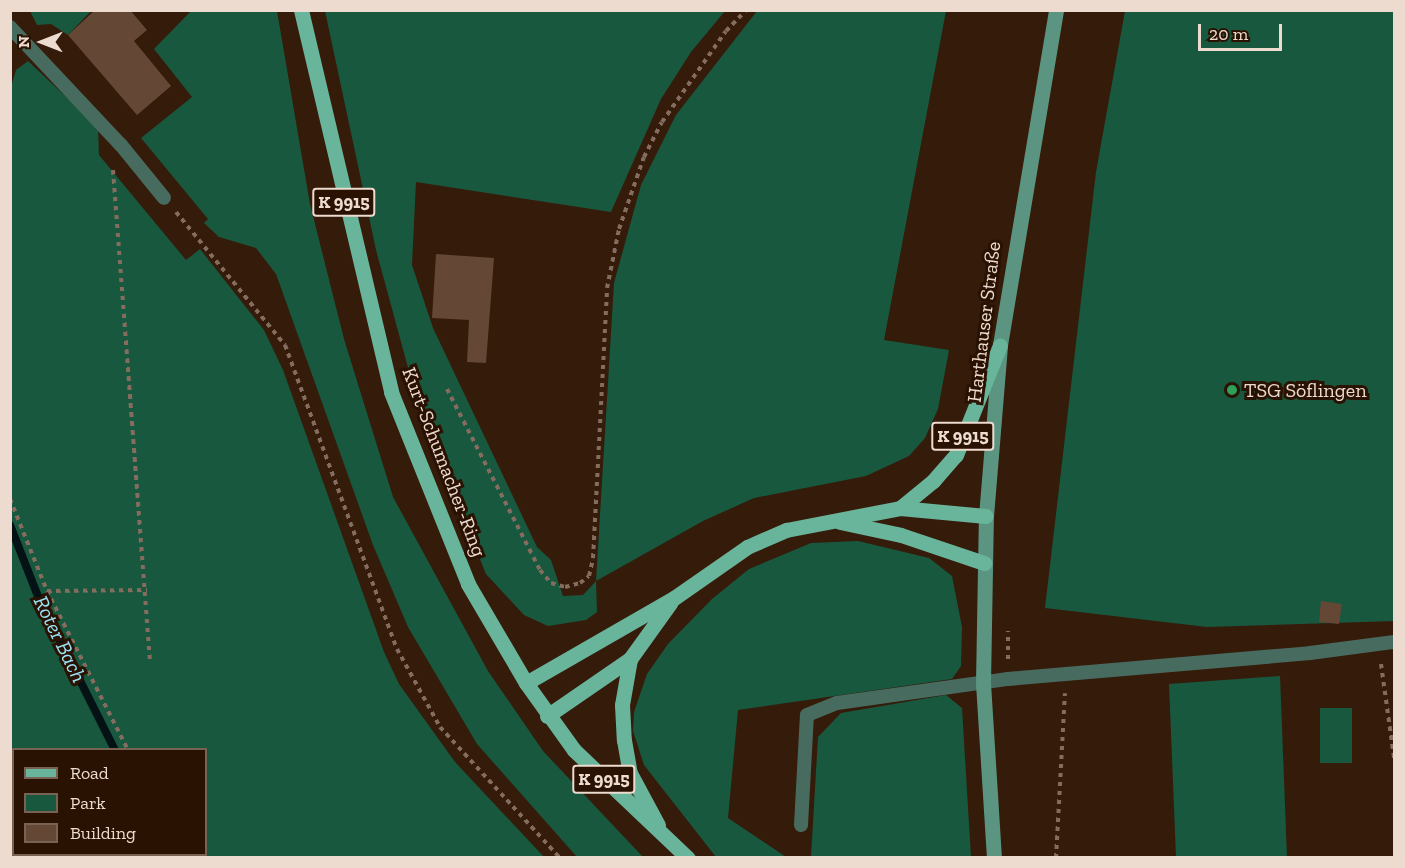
<!DOCTYPE html>
<html>
<head>
<meta charset="utf-8">
<style>
	body { margin:0 }
	#map { position:relative; width:1405px; height:868px; overflow:hidden; background:#351b0a; font-family:"Zilla Slab",serif }
	div>[style] { position:absolute }
	[style*='--x'] { left:calc(var(--x)*1px); top:calc(var(--y)*1px); width:calc(var(--w)*1px); rotate:calc(var(--a)*1deg) }
	.green>* { inset:0; background:#18583e }
	.stream>* { height:8px; margin:-4px; padding:0 4px; transform-origin:4px; border-radius:4px; background:#051215 }
	.building>* { inset:0; background:#644735 }
	.path>* { height:4px; margin-top:-2px; transform-origin:0; background:repeating-linear-gradient(90deg,#846d5f 0 4.5px,transparent 0 9px) }
	.lane>* { height:14px; margin:-7px; padding:0 7px; transform-origin:7px; border-radius:7px; background:#486b5f }
	.secondary>* { height:15px; margin:-7.5px; padding:0 7.5px; transform-origin:7.5px; border-radius:7.5px; background:#5b9581 }
	.primary>* { height:15px; margin:-7.5px; padding:0 7.5px; transform-origin:7.5px; border-radius:7.5px; background:#68b59b }
	.dots>* { width:16px; height:16px; translate:-50% -50%; box-sizing:border-box; border:3px solid #2a1202; border-radius:50% }
	span { translate:-50% -50%; white-space:nowrap; text-align:center; line-height:1.15; -webkit-text-stroke:6px #2a1202; paint-order:stroke }
	.shield-label span { padding:2px 4px; background:#2a1202; border:2px solid; border-radius:4px; -webkit-text-stroke-width:0 }
	.shield-label { font-size:18px; color:#eddbd0; font-weight:700 }
	.street-label { font-size:20px; color:#eddbd0 }
	.poi-label { font-size:20px; color:#eddbd0 }
	.left { translate:0 -50%; text-align:left }
	.water-label { font-size:21px; color:#9be5fa; font-style:italic }
	.frame { position:absolute; inset:0; border:12px solid #eddbd0; pointer-events:none }
	.legend { position:absolute; left:12px; top:748px; width:195px; height:108px; box-sizing:border-box; background:#2a1202; border:2px solid #786254; margin:0; padding:8px 10px; list-style:none; font-size:18px; color:#eddbd0 }
	.legend li { display:flex; align-items:center; gap:12px; height:30px }
	.legend b { width:30px; border:2px solid #786254 }
	.north { position:absolute; left:12px; top:12px; width:60px; height:60px; -webkit-text-stroke:4px #2a1202; paint-order:stroke; rotate:270deg; font-size:16px; font-weight:700; line-height:24px; text-align:center; color:#eddbd0 }
	.north::after { content:''; display:block; margin:auto; width:21px; height:27px; background:#eddbd0; clip-path:polygon(50% 0,100% 100%,50% 72%,0 100%) }
	.scale { position:absolute; left:1198px; top:24px; width:84px; height:27px; box-sizing:border-box; border:3px solid #eddbd0; border-top:0; padding-left:8px; font-size:18px; line-height:21px; white-space:nowrap; color:#eddbd0; -webkit-text-stroke:4px #2a1202; paint-order:stroke }
</style>
</head>
<body>
<div id="map">
	<div class="green">
		<i style="clip-path:polygon(30px 11px,30px 10px,91px 11px,68px 35px,51px 24px,37px 25px)"></i>
		<i style="clip-path:polygon(191px 11px,277px 11px,310px 204px,344px 339px,393px 497px,488px 671px,543px 751px,643px 857px,577px 857px,477px 744px,408px 627px,373px 545px,276px 274px,256px 248px,219px 237px,204px 223px,208px 219px,141px 138px,192px 97px,154px 49px)"></i>
		<i style="clip-path:polygon(325px 11px,725px 11px,691px 52px,661px 99px,611px 212px,416px 182px,412px 265px,433px 328px,537px 547px,551px 560px,563px 596px,583px 595px,596px 581px,614px 283px,641px 185px,676px 115px,757px 11px,946px 11px,884px 340px,949px 350px,938px 409px,925px 438px,909px 456px,866px 476px,754px 498px,703px 521px,596px 581px,597px 612px,586px 620px,548px 626px,524px 615px,486px 574px,419px 408px,376px 250px)"></i>
		<i style="clip-path:polygon(1125px 11px,1394px 11px,1394px 621px,1207px 627px,1045px 608px,1096px 172px)"></i>
		<i style="clip-path:polygon(evenodd,28px 61px,98px 127px,99px 155px,186px 260px,200px 249px,264px 330px,283px 370px,384px 652px,399px 684px,455px 762px,544px 857px,11px 858px,10px 90px,16px 70px,28px 61px,14px 750px,206px 750px,206px 854px,14px 854px,14px 750px)"></i>
		<i style="clip-path:polygon(858px 541px,929px 558px,952px 576px,962px 627px,961px 666px,952px 679px,738px 710px,728px 818px,786px 857px,716px 857px,644px 765px,633px 731px,634px 712px,647px 674px,668px 644px,712px 599px,749px 569px,811px 543px)"></i>
		<i style="clip-path:polygon(1280px 676px,1287px 857px,1176px 857px,1169px 684px)"></i>
		<i style="clip-path:polygon(946px 695px,962px 708px,971px 857px,811px 857px,818px 737px,841px 713px)"></i>
		<i style="clip-path:polygon(1320px 708px,1352px 708px,1352px 763px,1320px 763px)"></i>
	</div>
	<div class="stream">
		<i style="--x:10;--y:525;--w:79;--a:68.6"></i>
		<i style="--x:39;--y:599;--w:169;--a:63.3"></i>
		<i style="--x:171;--y:854;--w:4;--a:63"></i>
	</div>
	<div class="building">
		<i style="clip-path:polygon(95px 10px,130px 10px,147px 30px,134px 41px,171px 86px,137px 115px,68px 35px)"></i>
		<i style="clip-path:polygon(436px 254px,494px 258px,486px 363px,467px 362px,469px 320px,432px 318px)"></i>
		<i style="clip-path:polygon(1321px 601px,1342px 604px,1339px 624px,1319px 622px)"></i>
	</div>
	<div class="path">
		<i style="--x:113;--y:170;--w:491;--a:85.7"></i>
		<i style="--x:176;--y:212;--w:172;--a:50.7"></i>
		<i style="--x:285;--y:345;--w:324;--a:69.8"></i>
		<i style="--x:397;--y:649;--w:89;--a:61.1"></i>
		<i style="--x:440;--y:727;--w:178;--a:47.5"></i>
		<i style="--x:447;--y:389;--w:203;--a:62.8"></i>
		<i style="--x:540;--y:570;--w:17;--a:50"></i>
		<i style="--x:551;--y:583;--w:15;--a:16"></i>
		<i style="--x:565;--y:587;--w:16;--a:-15"></i>
		<i style="--x:580;--y:583;--w:11;--a:-38"></i>
		<i style="--x:589;--y:576;--w:18;--a:-77"></i>
		<i style="--x:593;--y:558;--w:270;--a:-87"></i>
		<i style="--x:607;--y:288;--w:60;--a:-78.5"></i>
		<i style="--x:619;--y:229;--w:76;--a:-70.9"></i>
		<i style="--x:644;--y:157;--w:39;--a:-63"></i>
		<i style="--x:662;--y:122;--w:111;--a:-54.9"></i>
		<i style="--x:726;--y:31;--w:29;--a:-46"></i>
		<i style="--x:10;--y:499;--w:99;--a:68.1"></i>
		<i style="--x:47;--y:591;--w:178;--a:63"></i>
		<i style="--x:47;--y:591;--w:100;--a:-0.6"></i>
		<i style="--x:1008;--y:659;--w:28;--a:-90"></i>
		<i style="--x:1381;--y:664;--w:95;--a:82.1"></i>
		<i style="--x:10;--y:798;--w:7;--a:56"></i>
		<i style="--x:38;--y:854;--w:4;--a:76"></i>
		<i style="--x:181;--y:854;--w:4;--a:63"></i>
		<i style="--x:1056;--y:858;--w:165;--a:-86.9"></i>
	</div>
	<div class="lane">
		<i style="--x:10;--y:27;--w:162;--a:46.8"></i>
		<i style="--x:121;--y:145;--w:68;--a:50.9"></i>
		<i style="--x:801;--y:825;--w:110;--a:-86.9"></i>
		<i style="--x:807;--y:715;--w:32;--a:-22"></i>
		<i style="--x:837;--y:703;--w:173;--a:-8"></i>
		<i style="--x:1008;--y:679;--w:303;--a:-4.9"></i>
		<i style="--x:1310;--y:653;--w:85;--a:-7.5"></i>
	</div>
	<div class="secondary">
		<i style="--x:994;--y:858;--w:175;--a:-93.6"></i>
		<i style="--x:983;--y:683;--w:167;--a:-89"></i>
		<i style="--x:986;--y:516;--w:172;--a:-85.3"></i>
		<i style="--x:1000;--y:345;--w:340;--a:-80.5"></i>
	</div>
	<div class="primary">
		<i style="--x:301;--y:10;--w:392;--a:76.7"></i>
		<i style="--x:391;--y:392;--w:207;--a:68.1"></i>
		<i style="--x:468;--y:584;--w:115;--a:59.6"></i>
		<i style="--x:526;--y:683;--w:82;--a:54.4"></i>
		<i style="--x:574;--y:750;--w:157;--a:43.5"></i>
		<i style="--x:900;--y:508;--w:43;--a:-39.3"></i>
		<i style="--x:933;--y:481;--w:35;--a:-49"></i>
		<i style="--x:956;--y:455;--w:118;--a:-68.2"></i>
		<i style="--x:840;--y:522;--w:62;--a:12"></i>
		<i style="--x:901;--y:535;--w:88;--a:18.6"></i>
		<i style="--x:630;--y:659;--w:47;--a:99.9"></i>
		<i style="--x:622;--y:705;--w:35;--a:87"></i>
		<i style="--x:624;--y:740;--w:34;--a:80"></i>
		<i style="--x:630;--y:773;--w:59;--a:61.7"></i>
		<i style="--x:526;--y:683;--w:171;--a:-29.9"></i>
		<i style="--x:674;--y:598;--w:89;--a:-34.9"></i>
		<i style="--x:747;--y:547;--w:43;--a:-23.6"></i>
		<i style="--x:786;--y:530;--w:116;--a:-10.9"></i>
		<i style="--x:900;--y:508;--w:86;--a:5.3"></i>
		<i style="--x:547;--y:716;--w:101;--a:-34.5"></i>
		<i style="--x:630;--y:659;--w:70;--a:-54.3"></i>
	</div>
	<div class="dots">
		<i style="left:1232px;top:390px;background:#2e9e5b"></i>
	</div>
	<div class="shield-label">
		<span style="left:344px;top:202px">K 9915</span>
		<span style="left:963px;top:436px">K 9915</span>
		<span style="left:604px;top:779px">K 9915</span>
	</div>
	<div class="street-label">
		<span style="left:984px;top:322px;rotate:-83deg">Harthauser Straße</span>
		<span style="left:444px;top:462px;rotate:69deg">Kurt-Schumacher-Ring</span>
	</div>
	<div class="poi-label">
		<span class="left" style="left:1244px;top:390px">TSG Söflingen</span>
	</div>
	<div class="water-label">
		<span style="left:60px;top:639px;rotate:64deg">Roter Bach</span>
	</div>
	<div class="frame"></div>
	<ul class="legend">
	<li><b style="height:8px;background:#68b59b"></b>Road</li>
	<li><b style="height:16px;background:#18583e"></b>Park</li>
	<li><b style="height:16px;background:#644735"></b>Building</li>
	</ul>
	<div class="north">N</div>
	<div class="scale">20 m</div>
</div>
</body>
</html>
